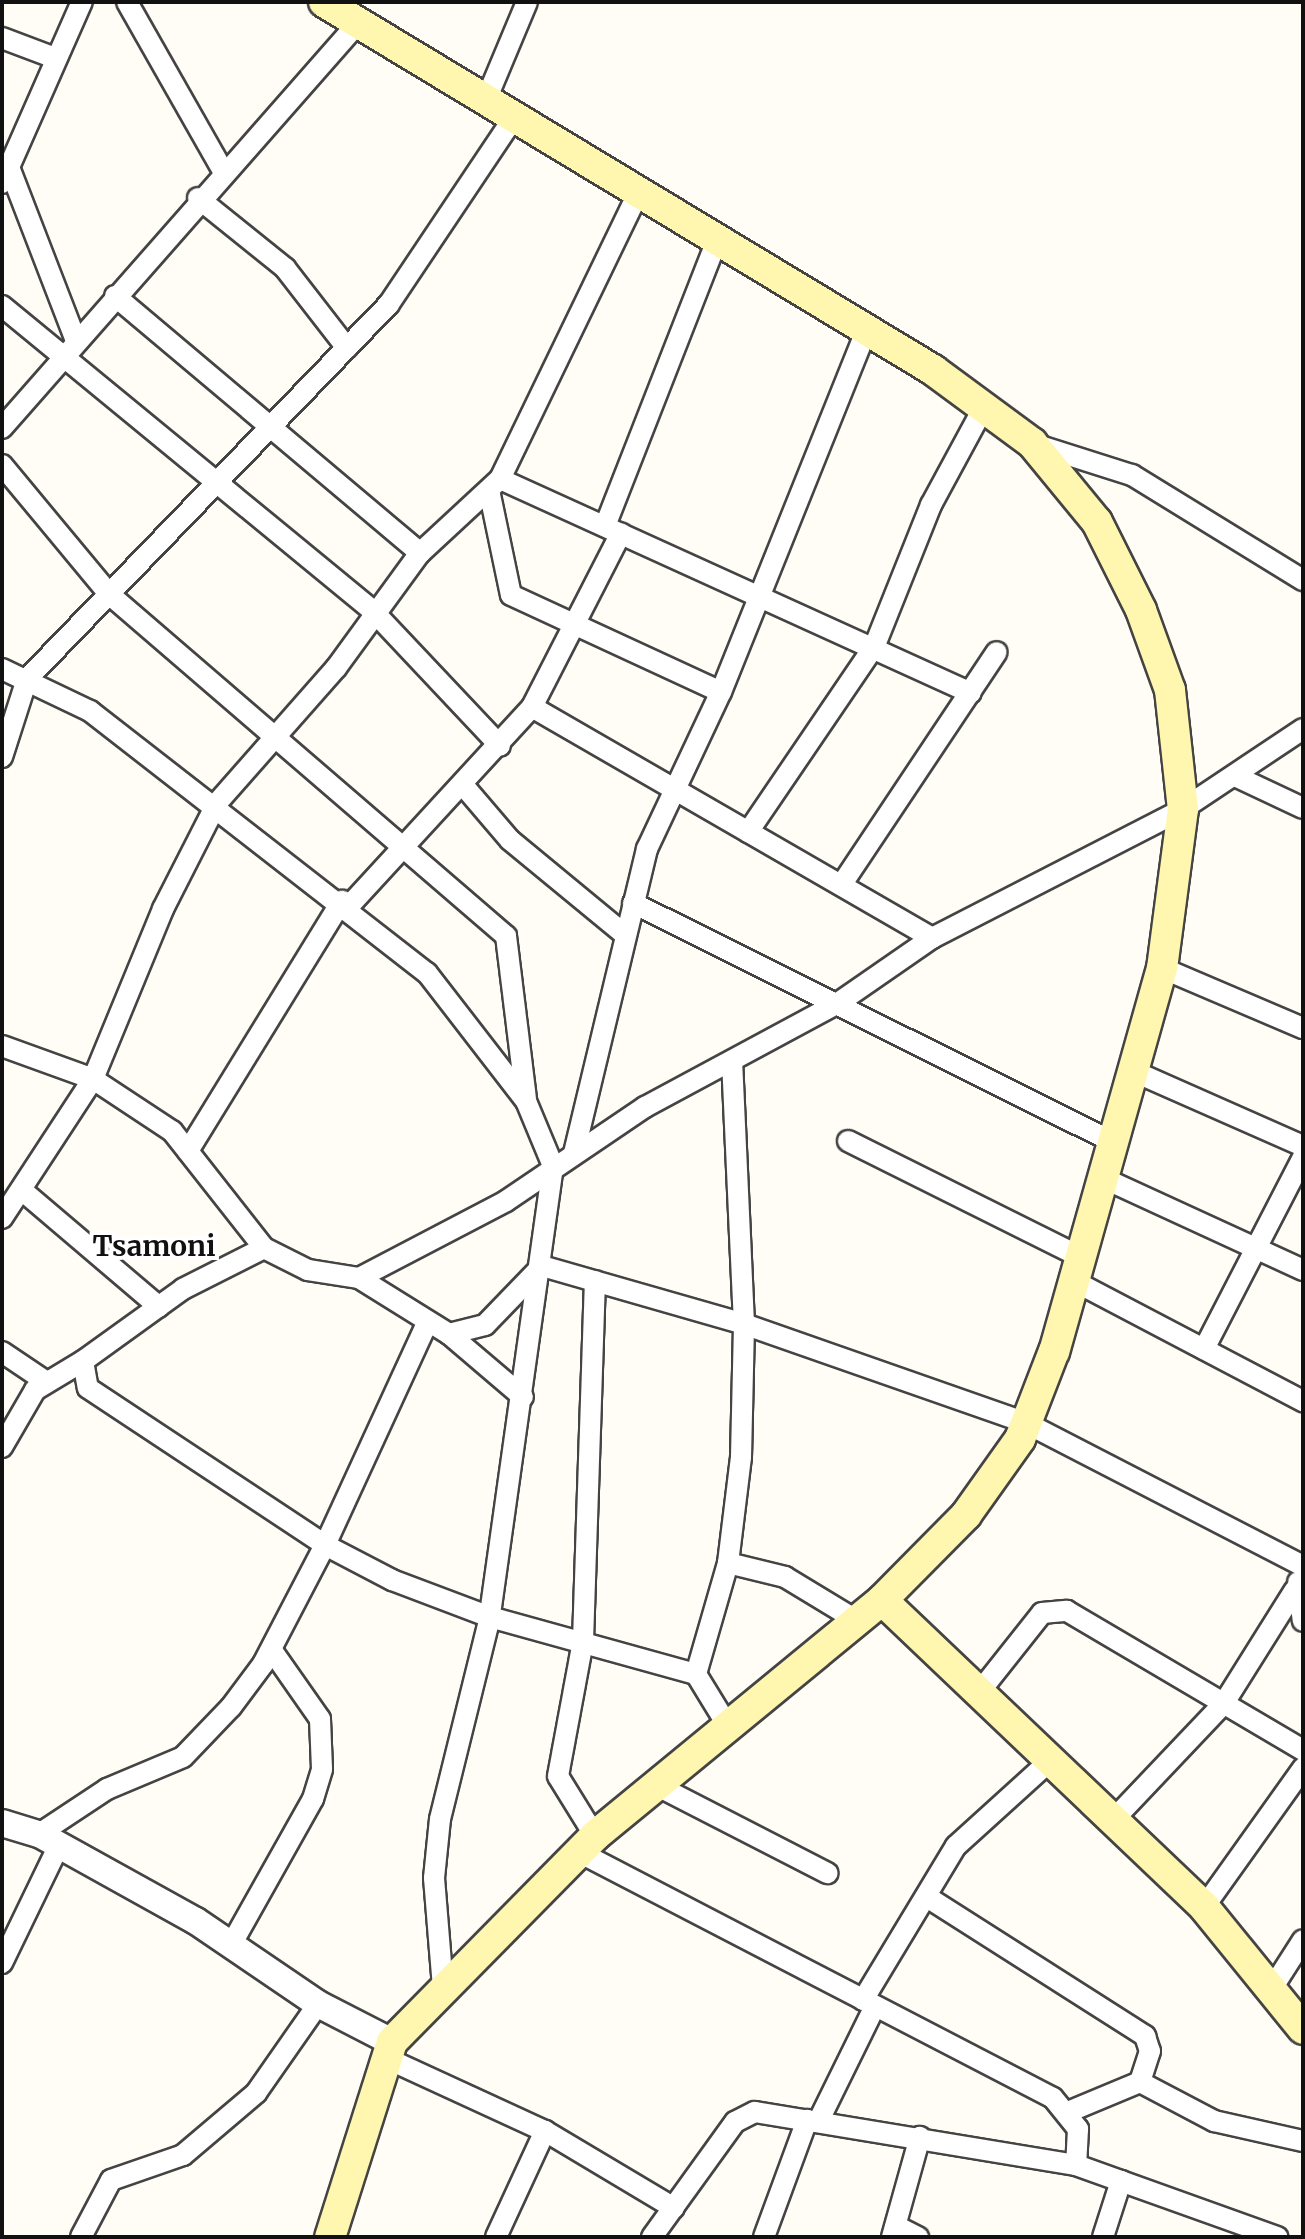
<!DOCTYPE html>
<html>
<head>
<meta charset="utf-8">
<style>
	body { margin:0 }
	#map { position:relative; width:1305px; height:2239px; overflow:hidden; background:#fffdf5; font-family:Merriweather,serif }
	div>[style] { position:absolute }
	[style*='--x'] { left:calc(var(--x)*1px); top:calc(var(--y)*1px); width:calc(var(--w)*1px); rotate:calc(var(--a)*1deg) }
	.roads { filter:drop-shadow(2px 0 #444) drop-shadow(-2px 0 #444) drop-shadow(0 2px #444) drop-shadow(0 -2px #444) }
	.minor>* { height:20px; margin:-10px; padding:0 10px; transform-origin:10px; border-radius:10px; background:#fff }
	.tertiary>* { height:26px; margin:-13px; padding:0 13px; transform-origin:13px; border-radius:13px; background:#fff }
	.secondary>* { height:30px; margin:-15px; padding:0 15px; transform-origin:15px; border-radius:15px; background:#fff6b0 }
	span { translate:-50% -50%; white-space:nowrap; text-align:center; line-height:1.15; -webkit-text-stroke:8px #fff; paint-order:stroke }
	.district-label { font-size:28px; color:#111; font-weight:700 }
	.frame { position:absolute; inset:0; border:4px solid #111; pointer-events:none }
</style>
</head>
<body>
<div id="map">
	<div class="roads">
		<div class="minor">
			<i style="--x:127;--y:2;--w:194;--a:60.4"></i>
			<i style="--x:2;--y:38;--w:57;--a:20.7"></i>
			<i style="--x:486;--y:100;--w:106;--a:-67.3"></i>
			<i style="--x:9;--y:167;--w:186;--a:68.9"></i>
			<i style="--x:2;--y:183;--w:198;--a:-66.2"></i>
			<i style="--x:198;--y:198;--w:112;--a:38.8"></i>
			<i style="--x:285;--y:268;--w:101;--a:52.2"></i>
			<i style="--x:115;--y:296;--w:399;--a:40.1"></i>
			<i style="--x:2;--y:306;--w:480;--a:39.4"></i>
			<i style="--x:373;--y:611;--w:185;--a:46.7"></i>
			<i style="--x:2;--y:428;--w:539;--a:-48.68"></i>
			<i style="--x:1034;--y:444;--w:103;--a:17.6"></i>
			<i style="--x:1132;--y:475;--w:201;--a:31.6"></i>
			<i style="--x:2;--y:465;--w:168;--a:50.3"></i>
			<i style="--x:109;--y:594;--w:524;--a:40.74"></i>
			<i style="--x:506;--y:936;--w:163;--a:83"></i>
			<i style="--x:500;--y:479;--w:517;--a:24.43"></i>
			<i style="--x:489;--y:490;--w:107;--a:78.2"></i>
			<i style="--x:511;--y:595;--w:231;--a:24.8"></i>
			<i style="--x:605;--y:526;--w:307;--a:-68.6"></i>
			<i style="--x:2;--y:669;--w:98;--a:25.5"></i>
			<i style="--x:90;--y:711;--w:427;--a:37.9"></i>
			<i style="--x:427;--y:973;--w:162;--a:52.3"></i>
			<i style="--x:526;--y:1101;--w:70;--a:67.4"></i>
			<i style="--x:553;--y:1166;--w:455;--a:98"></i>
			<i style="--x:490;--y:1617;--w:208;--a:103.9"></i>
			<i style="--x:440;--y:1819;--w:59;--a:95.8"></i>
			<i style="--x:434;--y:1878;--w:109;--a:85.3"></i>
			<i style="--x:532;--y:707;--w:462;--a:30"></i>
			<i style="--x:2;--y:757;--w:82;--a:-72.2"></i>
			<i style="--x:27;--y:679;--w:521;--a:-46.01"></i>
			<i style="--x:389;--y:304;--w:225;--a:-56.2"></i>
			<i style="--x:1235;--y:776;--w:75;--a:25.2"></i>
			<i style="--x:463;--y:785;--w:72;--a:49.5"></i>
			<i style="--x:510;--y:840;--w:148;--a:39.5"></i>
			<i style="--x:748;--y:832;--w:226;--a:-55.8"></i>
			<i style="--x:875;--y:645;--w:151;--a:-68.2"></i>
			<i style="--x:931;--y:505;--w:109;--a:-61.6"></i>
			<i style="--x:844;--y:881;--w:275;--a:-56.3"></i>
			<i style="--x:633;--y:903;--w:536;--a:26.47"></i>
			<i style="--x:349;--y:906;--w:270;--a:-47.4"></i>
			<i style="--x:532;--y:707;--w:195;--a:-62.9"></i>
			<i style="--x:1162;--y:968;--w:153;--a:23.1"></i>
			<i style="--x:2;--y:1046;--w:97;--a:19.9"></i>
			<i style="--x:93;--y:1079;--w:95;--a:33.4"></i>
			<i style="--x:172;--y:1131;--w:149;--a:51.8"></i>
			<i style="--x:264;--y:1248;--w:49;--a:26.6"></i>
			<i style="--x:308;--y:1270;--w:52;--a:8.9"></i>
			<i style="--x:359;--y:1278;--w:166;--a:-27.6"></i>
			<i style="--x:506;--y:1201;--w:168;--a:-34.1"></i>
			<i style="--x:645;--y:1107;--w:219;--a:-28.3"></i>
			<i style="--x:838;--y:1003;--w:114;--a:-34.7"></i>
			<i style="--x:932;--y:938;--w:282;--a:-27.2"></i>
			<i style="--x:1183;--y:809;--w:144;--a:-33.7"></i>
			<i style="--x:1133;--y:1071;--w:186;--a:23.8"></i>
			<i style="--x:848;--y:1141;--w:260;--a:26.5"></i>
			<i style="--x:188;--y:1151;--w:294;--a:-58.4"></i>
			<i style="--x:574;--y:1153;--w:313;--a:-76.5"></i>
			<i style="--x:647;--y:849;--w:174;--a:-64.8"></i>
			<i style="--x:721;--y:692;--w:389;--a:-68.1"></i>
			<i style="--x:1103;--y:1178;--w:220;--a:24.7"></i>
			<i style="--x:24;--y:1192;--w:177;--a:40.4"></i>
			<i style="--x:2;--y:1218;--w:166;--a:-56.8"></i>
			<i style="--x:93;--y:1079;--w:184;--a:-67.6"></i>
			<i style="--x:163;--y:909;--w:119;--a:-63"></i>
			<i style="--x:217;--y:803;--w:180;--a:-48.6"></i>
			<i style="--x:336;--y:668;--w:142;--a:-53.9"></i>
			<i style="--x:420;--y:553;--w:109;--a:-42.8"></i>
			<i style="--x:500;--y:479;--w:318;--a:-64.2"></i>
			<i style="--x:264;--y:1248;--w:91;--a:153.2"></i>
			<i style="--x:183;--y:1289;--w:123;--a:144.2"></i>
			<i style="--x:83;--y:1361;--w:27;--a:80"></i>
			<i style="--x:88;--y:1388;--w:284;--a:33.5"></i>
			<i style="--x:325;--y:1545;--w:76;--a:27.6"></i>
			<i style="--x:392;--y:1580;--w:105;--a:20.7"></i>
			<i style="--x:490;--y:1617;--w:214;--a:15.5"></i>
			<i style="--x:359;--y:1278;--w:106;--a:31.9"></i>
			<i style="--x:449;--y:1334;--w:97;--a:40.4"></i>
			<i style="--x:1074;--y:1281;--w:259;--a:27.7"></i>
			<i style="--x:449;--y:1334;--w:37;--a:-14"></i>
			<i style="--x:485;--y:1325;--w:82;--a:-46"></i>
			<i style="--x:542;--y:1266;--w:210;--a:16"></i>
			<i style="--x:744;--y:1324;--w:299;--a:19.3"></i>
			<i style="--x:1026;--y:1423;--w:312;--a:27.3"></i>
			<i style="--x:1204;--y:1349;--w:216;--a:-62.7"></i>
			<i style="--x:2;--y:1352;--w:52;--a:34"></i>
			<i style="--x:2;--y:1447;--w:66;--a:-59.9"></i>
			<i style="--x:35;--y:1390;--w:56;--a:-31.1"></i>
			<i style="--x:728;--y:1563;--w:59;--a:13.8"></i>
			<i style="--x:785;--y:1577;--w:83;--a:31.2"></i>
			<i style="--x:1298;--y:1582;--w:39;--a:83"></i>
			<i style="--x:981;--y:1690;--w:98;--a:-51.6"></i>
			<i style="--x:1042;--y:1613;--w:25;--a:-5"></i>
			<i style="--x:1067;--y:1611;--w:274;--a:30.5"></i>
			<i style="--x:726;--y:1723;--w:57;--a:-121.5"></i>
			<i style="--x:696;--y:1674;--w:116;--a:-73.9"></i>
			<i style="--x:728;--y:1563;--w:107;--a:-83"></i>
			<i style="--x:741;--y:1457;--w:133;--a:-88.7"></i>
			<i style="--x:744;--y:1324;--w:262;--a:-92.6"></i>
			<i style="--x:654;--y:1784;--w:195;--a:27.2"></i>
			<i style="--x:1115;--y:1818;--w:158;--a:-46.5"></i>
			<i style="--x:1224;--y:1703;--w:133;--a:-57.9"></i>
			<i style="--x:39;--y:1834;--w:82;--a:-33.5"></i>
			<i style="--x:107;--y:1789;--w:82;--a:-22.8"></i>
			<i style="--x:183;--y:1757;--w:69;--a:-46.2"></i>
			<i style="--x:231;--y:1707;--w:54;--a:-53.3"></i>
			<i style="--x:263;--y:1664;--w:134;--a:-62.5"></i>
			<i style="--x:325;--y:1545;--w:244;--a:-65.3"></i>
			<i style="--x:595;--y:1836;--w:70;--a:-121.7"></i>
			<i style="--x:558;--y:1776;--w:137;--a:-79.5"></i>
			<i style="--x:583;--y:1641;--w:360;--a:-88.1"></i>
			<i style="--x:579;--y:1852;--w:534;--a:27.43"></i>
			<i style="--x:1053;--y:2098;--w:40;--a:51"></i>
			<i style="--x:1078;--y:2129;--w:36;--a:93"></i>
			<i style="--x:927;--y:1897;--w:259;--a:32.5"></i>
			<i style="--x:1145;--y:2036;--w:16;--a:72"></i>
			<i style="--x:1150;--y:2051;--w:33;--a:108"></i>
			<i style="--x:1204;--y:1907;--w:171;--a:-54.5"></i>
			<i style="--x:231;--y:1945;--w:167;--a:-60.7"></i>
			<i style="--x:313;--y:1799;--w:31;--a:-73"></i>
			<i style="--x:322;--y:1769;--w:50;--a:-92.3"></i>
			<i style="--x:320;--y:1719;--w:85;--a:-125"></i>
			<i style="--x:2;--y:1963;--w:131;--a:-64.2"></i>
			<i style="--x:1271;--y:1990;--w:59;--a:-57.4"></i>
			<i style="--x:863;--y:2000;--w:180;--a:-58.9"></i>
			<i style="--x:956;--y:1846;--w:131;--a:-42.2"></i>
			<i style="--x:386;--y:2058;--w:175;--a:24.7"></i>
			<i style="--x:545;--y:2131;--w:150;--a:30.8"></i>
			<i style="--x:1068;--y:2112;--w:78;--a:-22.6"></i>
			<i style="--x:1140;--y:2082;--w:84;--a:27.8"></i>
			<i style="--x:1214;--y:2121;--w:91;--a:12.7"></i>
			<i style="--x:818;--y:2122;--w:129;--a:-63.8"></i>
			<i style="--x:896;--y:2226;--w:25;--a:27"></i>
			<i style="--x:81;--y:2237;--w:64;--a:-62.2"></i>
			<i style="--x:111;--y:2180;--w:76;--a:-19.1"></i>
			<i style="--x:183;--y:2155;--w:96;--a:-40.3"></i>
			<i style="--x:256;--y:2093;--w:108;--a:-55.1"></i>
			<i style="--x:496;--y:2237;--w:117;--a:-65.2"></i>
			<i style="--x:652;--y:2237;--w:142;--a:-54.2"></i>
			<i style="--x:735;--y:2122;--w:22;--a:-27"></i>
			<i style="--x:755;--y:2112;--w:325;--a:9.4"></i>
			<i style="--x:1076;--y:2165;--w:214;--a:19.7"></i>
			<i style="--x:764;--y:2237;--w:125;--a:-69.8"></i>
			<i style="--x:892;--y:2237;--w:104;--a:-74.4"></i>
			<i style="--x:1103;--y:2237;--w:59;--a:-72.2"></i>
		</div>
		<div class="tertiary">
			<i style="--x:2;--y:1823;--w:39;--a:17"></i>
			<i style="--x:39;--y:1834;--w:179;--a:29"></i>
			<i style="--x:196;--y:1921;--w:148;--a:34.2"></i>
			<i style="--x:318;--y:2004;--w:83;--a:27.2"></i>
		</div>
		<div class="secondary">
			<i style="--x:324;--y:2;--w:712;--a:31.14"></i>
			<i style="--x:933;--y:370;--w:123;--a:36.4"></i>
			<i style="--x:1032;--y:443;--w:102;--a:50.6"></i>
			<i style="--x:1097;--y:522;--w:98;--a:63.4"></i>
			<i style="--x:1141;--y:610;--w:85;--a:70.1"></i>
			<i style="--x:1170;--y:690;--w:120;--a:83.8"></i>
			<i style="--x:1183;--y:809;--w:160;--a:97.5"></i>
			<i style="--x:1162;--y:968;--w:398;--a:105.7"></i>
			<i style="--x:1054;--y:1351;--w:94;--a:111.1"></i>
			<i style="--x:1020;--y:1439;--w:93;--a:125.4"></i>
			<i style="--x:966;--y:1515;--w:120;--a:134.7"></i>
			<i style="--x:882;--y:1600;--w:372;--a:140.6"></i>
			<i style="--x:595;--y:1836;--w:289;--a:134.6"></i>
			<i style="--x:392;--y:2042;--w:205;--a:107.6"></i>
			<i style="--x:882;--y:1600;--w:445;--a:43.6"></i>
			<i style="--x:1204;--y:1907;--w:157;--a:50.9"></i>
		</div>
	</div>
	<div class="district-label">
		<span style="left:154px;top:1246px">Tsamoni</span>
	</div>
	<div class="frame"></div>
</div>
</body>
</html>
